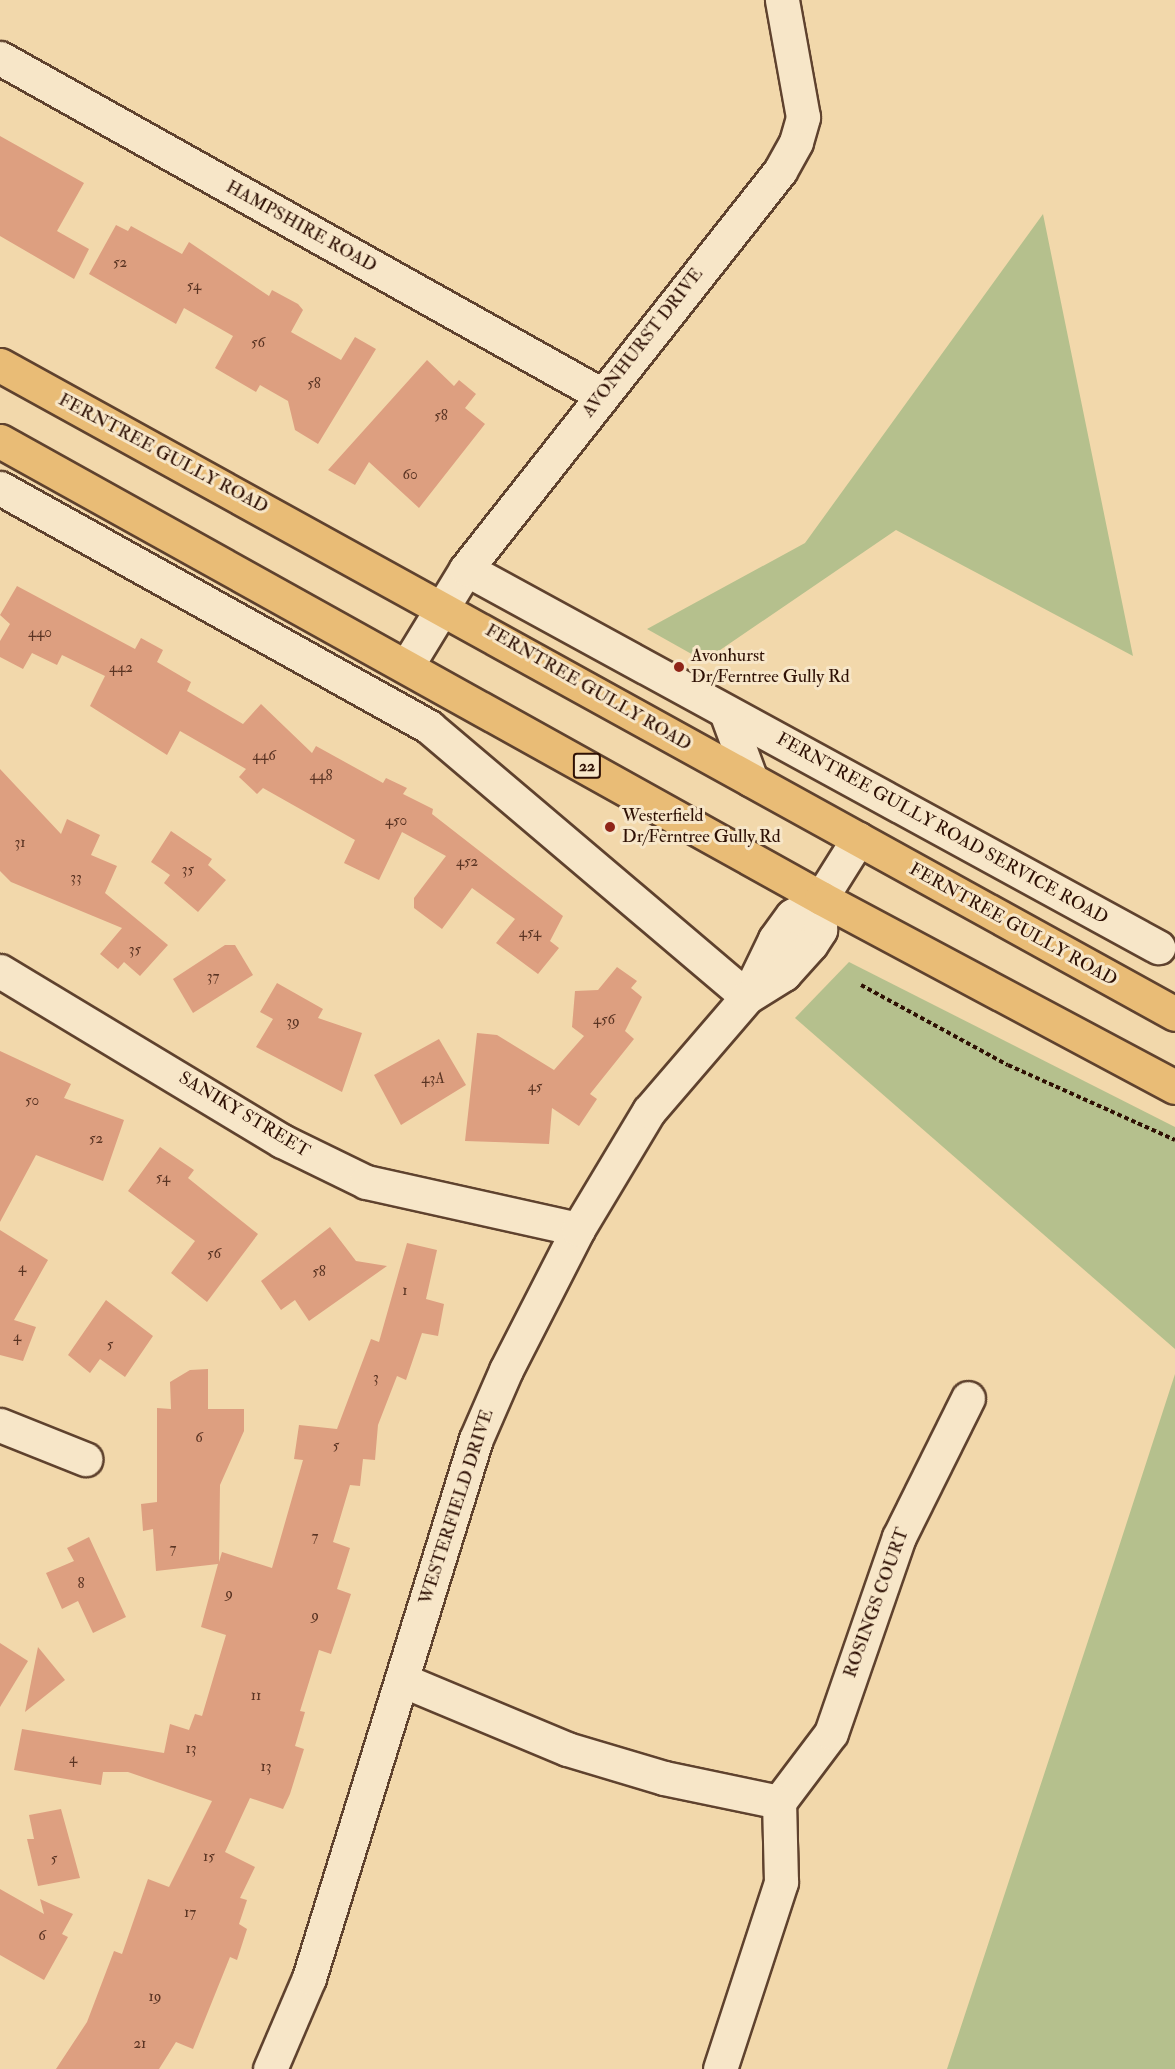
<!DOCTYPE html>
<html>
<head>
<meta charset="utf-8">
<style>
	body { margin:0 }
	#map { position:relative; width:1175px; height:2069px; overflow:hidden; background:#f2d8ab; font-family:"IM FELL Double Pica",serif }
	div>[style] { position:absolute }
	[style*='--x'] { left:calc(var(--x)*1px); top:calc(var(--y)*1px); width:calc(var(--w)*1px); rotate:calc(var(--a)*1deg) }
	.green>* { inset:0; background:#b5c08d }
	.building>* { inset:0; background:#dd9f80 }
	.path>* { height:4px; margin-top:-2px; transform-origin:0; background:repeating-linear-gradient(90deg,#2e1004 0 4.5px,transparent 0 7.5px) }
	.roads { filter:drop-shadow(2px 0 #5f422e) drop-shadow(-2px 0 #5f422e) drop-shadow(0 2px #5f422e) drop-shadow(0 -2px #5f422e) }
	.minor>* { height:33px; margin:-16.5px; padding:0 16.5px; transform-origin:16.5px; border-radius:16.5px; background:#f7e6c8 }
	.major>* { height:33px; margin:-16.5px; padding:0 16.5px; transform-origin:16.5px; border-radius:16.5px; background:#e9bc76 }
	.dots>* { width:16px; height:16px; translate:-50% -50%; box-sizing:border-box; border:3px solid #f7e6c8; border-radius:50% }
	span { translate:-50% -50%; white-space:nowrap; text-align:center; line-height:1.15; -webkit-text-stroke:6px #f7e6c8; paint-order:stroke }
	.number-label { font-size:15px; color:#5a3423 }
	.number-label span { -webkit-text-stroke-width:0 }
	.shield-label span { padding:2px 4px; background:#f7e6c8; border:2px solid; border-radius:4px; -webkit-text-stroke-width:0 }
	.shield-label { font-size:16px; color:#2e1004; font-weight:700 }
	.street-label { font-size:18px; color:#2e1004 }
	.poi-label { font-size:18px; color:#2e1004 }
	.left { translate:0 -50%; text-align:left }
</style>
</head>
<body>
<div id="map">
	<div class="green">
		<i style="clip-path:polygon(1043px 214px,1133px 656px,896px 530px,704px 661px,647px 629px,805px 543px)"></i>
		<i style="clip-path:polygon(849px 962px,1175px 1127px,1175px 1349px,795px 1018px)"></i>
		<i style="clip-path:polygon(1175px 1374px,1175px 2069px,947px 2069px,1114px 1562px)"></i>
	</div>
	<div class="building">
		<i style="clip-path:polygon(0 136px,84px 183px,57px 231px,89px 249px,74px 279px,0 236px)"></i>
		<i style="clip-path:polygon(116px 225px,128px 231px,131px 226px,182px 254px,189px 242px,269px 296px,272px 290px,298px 304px,303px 310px,291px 332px,341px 360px,355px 337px,376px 349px,318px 444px,295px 430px,288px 401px,260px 385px,256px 392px,215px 368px,233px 336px,184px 308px,176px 324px,89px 274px)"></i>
		<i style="clip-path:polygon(427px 360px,454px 386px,459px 380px,476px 394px,465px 408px,485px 424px,419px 508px,369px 462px,355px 485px,328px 470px)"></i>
		<i style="clip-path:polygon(17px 586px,135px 649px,141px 638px,163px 650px,157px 662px,191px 682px,187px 691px,243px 724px,261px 704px,312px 753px,316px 746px,383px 783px,386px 778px,407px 788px,403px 794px,433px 809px,432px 814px,563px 916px,550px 941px,559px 948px,538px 974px,496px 943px,515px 919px,472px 888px,442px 929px,414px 908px,414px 898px,446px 856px,402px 832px,379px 880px,344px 863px,355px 840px,263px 788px,257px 794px,239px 777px,246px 769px,180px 731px,167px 755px,90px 706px,105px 676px,62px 655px,57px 665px,32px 653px,23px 669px,0 657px,0 641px,10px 624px,0 615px)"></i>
		<i style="clip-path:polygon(0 769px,61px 834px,67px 819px,100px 835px,91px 855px,117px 866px,105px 893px,168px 945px,140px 976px,124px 962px,118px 969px,100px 954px,122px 928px,11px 882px,0 871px)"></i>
		<i style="clip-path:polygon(171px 831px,212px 859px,208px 865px,226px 880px,198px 912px,164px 883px,170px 875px,151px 862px)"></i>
		<i style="clip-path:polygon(225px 945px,235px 945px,253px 975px,193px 1013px,173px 979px)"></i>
		<i style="clip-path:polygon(617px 967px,637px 981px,631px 988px,642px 997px,625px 1031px,634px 1039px,590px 1094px,597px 1099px,579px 1126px,552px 1108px,549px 1144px,465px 1141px,477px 1033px,497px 1035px,554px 1070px,584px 1036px,572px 1027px,575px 991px,598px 990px)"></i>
		<i style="clip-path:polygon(277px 983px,323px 1009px,318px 1018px,362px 1033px,342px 1092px,256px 1047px,273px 1019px,260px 1012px)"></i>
		<i style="clip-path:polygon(439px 1039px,466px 1085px,401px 1125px,374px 1075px)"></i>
		<i style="clip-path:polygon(0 1051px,71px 1084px,64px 1098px,124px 1120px,103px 1181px,36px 1155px,0 1222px)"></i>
		<i style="clip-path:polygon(160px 1147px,194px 1170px,188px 1178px,258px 1234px,207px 1302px,171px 1273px,195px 1241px,128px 1191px)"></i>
		<i style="clip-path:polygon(330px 1227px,356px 1261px,387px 1266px,309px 1321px,295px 1300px,281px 1310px,261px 1281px)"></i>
		<i style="clip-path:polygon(0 1230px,48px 1260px,14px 1320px,36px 1327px,23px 1361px,0 1355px)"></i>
		<i style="clip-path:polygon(407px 1243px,437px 1250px,426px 1299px,444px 1304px,438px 1336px,422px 1333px,406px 1380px,397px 1376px,378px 1425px,375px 1460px,363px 1459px,360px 1486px,350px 1485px,333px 1542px,350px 1548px,337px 1589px,351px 1594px,331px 1654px,319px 1650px,300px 1711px,305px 1712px,295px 1746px,304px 1749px,290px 1794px,283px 1809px,250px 1798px,225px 1852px,255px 1867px,240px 1898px,247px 1900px,239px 1924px,247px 1929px,237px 1960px,230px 1957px,193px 2049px,176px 2042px,159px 2069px,56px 2069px,87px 2022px,114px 1951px,122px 1954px,148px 1879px,169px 1887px,212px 1801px,128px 1772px,103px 1772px,101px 1785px,14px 1770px,22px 1729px,164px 1753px,170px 1724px,189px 1730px,195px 1714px,202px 1716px,226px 1635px,201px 1627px,218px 1564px,156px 1571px,153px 1529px,143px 1531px,141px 1504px,157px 1502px,157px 1408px,171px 1409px,170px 1382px,190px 1370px,208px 1369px,208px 1409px,244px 1409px,244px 1431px,220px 1485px,219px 1562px,222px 1552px,272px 1568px,303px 1460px,294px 1459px,299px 1425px,337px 1429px,371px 1339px,379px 1342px)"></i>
		<i style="clip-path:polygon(106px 1300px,153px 1336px,125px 1377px,100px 1359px,90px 1373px,68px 1355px)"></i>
		<i style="clip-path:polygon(89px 1537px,126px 1617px,93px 1633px,78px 1601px,62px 1609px,46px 1573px,74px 1561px,67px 1548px)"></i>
		<i style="clip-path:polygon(0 1643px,28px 1661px,0 1707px)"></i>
		<i style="clip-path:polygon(38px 1647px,65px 1680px,25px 1712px)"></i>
		<i style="clip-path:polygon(61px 1809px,80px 1878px,38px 1886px,27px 1839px,34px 1839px,29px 1815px)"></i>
		<i style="clip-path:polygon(0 1889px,44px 1914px,40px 1899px,73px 1914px,62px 1934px,68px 1937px,44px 1980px,0 1955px)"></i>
	</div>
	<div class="path">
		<i style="--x:861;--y:985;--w:167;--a:28.6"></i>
		<i style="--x:1008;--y:1065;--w:183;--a:24.2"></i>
	</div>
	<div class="roads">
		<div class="minor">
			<i style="--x:0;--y:58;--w:690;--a:29.24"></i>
			<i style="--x:0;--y:488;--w:491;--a:29.1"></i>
			<i style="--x:429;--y:727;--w:417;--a:40.3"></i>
			<i style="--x:466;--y:569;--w:789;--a:28.65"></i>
			<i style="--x:408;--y:664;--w:111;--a:-58.6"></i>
			<i style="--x:466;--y:569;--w:507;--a:-51.73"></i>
			<i style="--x:780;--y:171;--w:33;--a:-61"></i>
			<i style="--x:796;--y:142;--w:26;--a:-74"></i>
			<i style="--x:803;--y:117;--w:119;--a:-100.2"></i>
			<i style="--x:726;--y:712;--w:72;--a:69.8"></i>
			<i style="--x:0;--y:971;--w:329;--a:31.1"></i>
			<i style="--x:282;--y:1141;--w:93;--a:26"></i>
			<i style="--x:366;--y:1182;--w:217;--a:12.5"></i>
			<i style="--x:747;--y:997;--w:64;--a:-64.2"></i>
			<i style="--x:775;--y:939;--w:29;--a:-54"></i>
			<i style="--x:792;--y:916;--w:34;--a:-32"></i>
			<i style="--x:821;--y:898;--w:70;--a:-57.9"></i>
			<i style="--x:0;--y:1425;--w:92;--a:21.8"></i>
			<i style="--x:402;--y:1680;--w:179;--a:22.7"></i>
			<i style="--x:567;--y:1749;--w:101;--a:16.6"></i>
			<i style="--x:664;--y:1778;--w:117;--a:11.8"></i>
			<i style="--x:779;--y:1802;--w:86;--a:-53"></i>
			<i style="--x:831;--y:1733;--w:207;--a:-70.9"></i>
			<i style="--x:899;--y:1537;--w:155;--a:-63.6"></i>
			<i style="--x:270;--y:2069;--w:99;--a:-66.8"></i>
			<i style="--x:309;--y:1978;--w:564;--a:-72.79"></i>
			<i style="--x:476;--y:1439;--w:75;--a:-66.5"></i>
			<i style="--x:506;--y:1370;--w:158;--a:-62.9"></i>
			<i style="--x:578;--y:1229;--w:138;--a:-59"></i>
			<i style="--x:649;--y:1111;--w:150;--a:-49.3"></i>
			<i style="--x:747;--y:997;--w:44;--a:-31.9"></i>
			<i style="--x:784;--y:974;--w:40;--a:-48"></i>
			<i style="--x:811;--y:944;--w:17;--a:-57"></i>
			<i style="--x:820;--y:930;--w:32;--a:-88"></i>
			<i style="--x:720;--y:2069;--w:197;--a:-71.9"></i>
			<i style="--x:781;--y:1882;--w:80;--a:-91.4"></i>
		</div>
		<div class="major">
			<i style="--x:0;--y:365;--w:1342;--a:28.91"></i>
			<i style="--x:0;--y:441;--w:940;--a:29.1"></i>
			<i style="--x:821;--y:898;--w:401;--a:28.1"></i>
		</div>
	</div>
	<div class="dots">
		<i style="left:679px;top:667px;background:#8f2418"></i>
		<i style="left:610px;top:827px;background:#8f2418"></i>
	</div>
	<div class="number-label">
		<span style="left:120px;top:263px">52</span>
		<span style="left:194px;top:286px">54</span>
		<span style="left:258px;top:343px">56</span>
		<span style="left:314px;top:384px">58</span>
		<span style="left:441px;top:416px">58</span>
		<span style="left:410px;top:475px">60</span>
		<span style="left:40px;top:633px">440</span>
		<span style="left:121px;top:668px">442</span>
		<span style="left:264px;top:756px">446</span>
		<span style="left:321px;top:776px">448</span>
		<span style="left:396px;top:821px">450</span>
		<span style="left:20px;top:843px">31</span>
		<span style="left:467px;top:862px">452</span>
		<span style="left:188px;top:870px">35</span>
		<span style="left:76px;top:878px">33</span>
		<span style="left:530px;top:933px">454</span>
		<span style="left:135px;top:950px">35</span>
		<span style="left:213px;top:977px">37</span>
		<span style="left:604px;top:1020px">456</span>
		<span style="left:293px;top:1022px">39</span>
		<span style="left:433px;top:1079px">43A</span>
		<span style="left:535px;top:1087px">45</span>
		<span style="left:32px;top:1101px">50</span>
		<span style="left:96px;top:1139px">52</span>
		<span style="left:163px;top:1178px">54</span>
		<span style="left:214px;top:1254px">56</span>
		<span style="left:22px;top:1268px">4</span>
		<span style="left:319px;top:1272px">58</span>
		<span style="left:405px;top:1291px">1</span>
		<span style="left:17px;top:1337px">4</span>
		<span style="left:110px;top:1345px">5</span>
		<span style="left:376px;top:1378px">3</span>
		<span style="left:199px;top:1438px">6</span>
		<span style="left:336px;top:1446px">5</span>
		<span style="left:315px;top:1537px">7</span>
		<span style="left:173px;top:1549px">7</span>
		<span style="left:81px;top:1584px">8</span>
		<span style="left:229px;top:1594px">9</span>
		<span style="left:315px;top:1616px">9</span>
		<span style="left:256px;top:1696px">11</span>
		<span style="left:191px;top:1749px">13</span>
		<span style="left:73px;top:1759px">4</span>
		<span style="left:266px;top:1767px">13</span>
		<span style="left:209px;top:1857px">15</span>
		<span style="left:54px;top:1859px">5</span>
		<span style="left:190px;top:1913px">17</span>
		<span style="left:42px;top:1936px">6</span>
		<span style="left:155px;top:1997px">19</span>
		<span style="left:140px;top:2044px">21</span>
	</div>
	<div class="shield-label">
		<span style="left:587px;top:766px">22</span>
	</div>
	<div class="street-label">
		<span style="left:301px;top:227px;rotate:29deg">HAMPSHIRE ROAD</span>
		<span style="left:643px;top:343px;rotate:-52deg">AVONHURST DRIVE</span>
		<span style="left:163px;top:454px;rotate:28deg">FERNTREE GULLY ROAD</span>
		<span style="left:588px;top:688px;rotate:30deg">FERNTREE GULLY ROAD</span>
		<span style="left:942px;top:829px;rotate:29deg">FERNTREE GULLY ROAD SERVICE ROAD</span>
		<span style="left:1013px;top:925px;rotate:29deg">FERNTREE GULLY ROAD</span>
		<span style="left:244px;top:1115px;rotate:31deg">SANIKY STREET</span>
		<span style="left:457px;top:1507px;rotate:-72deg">WESTERFIELD DRIVE</span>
		<span style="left:877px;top:1603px;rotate:-70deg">ROSINGS COURT</span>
	</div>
	<div class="poi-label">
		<span class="left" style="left:691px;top:667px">Avonhurst<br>Dr/Ferntree Gully Rd</span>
		<span class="left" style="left:622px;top:827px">Westerfield<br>Dr/Ferntree Gully Rd</span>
	</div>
</div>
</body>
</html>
